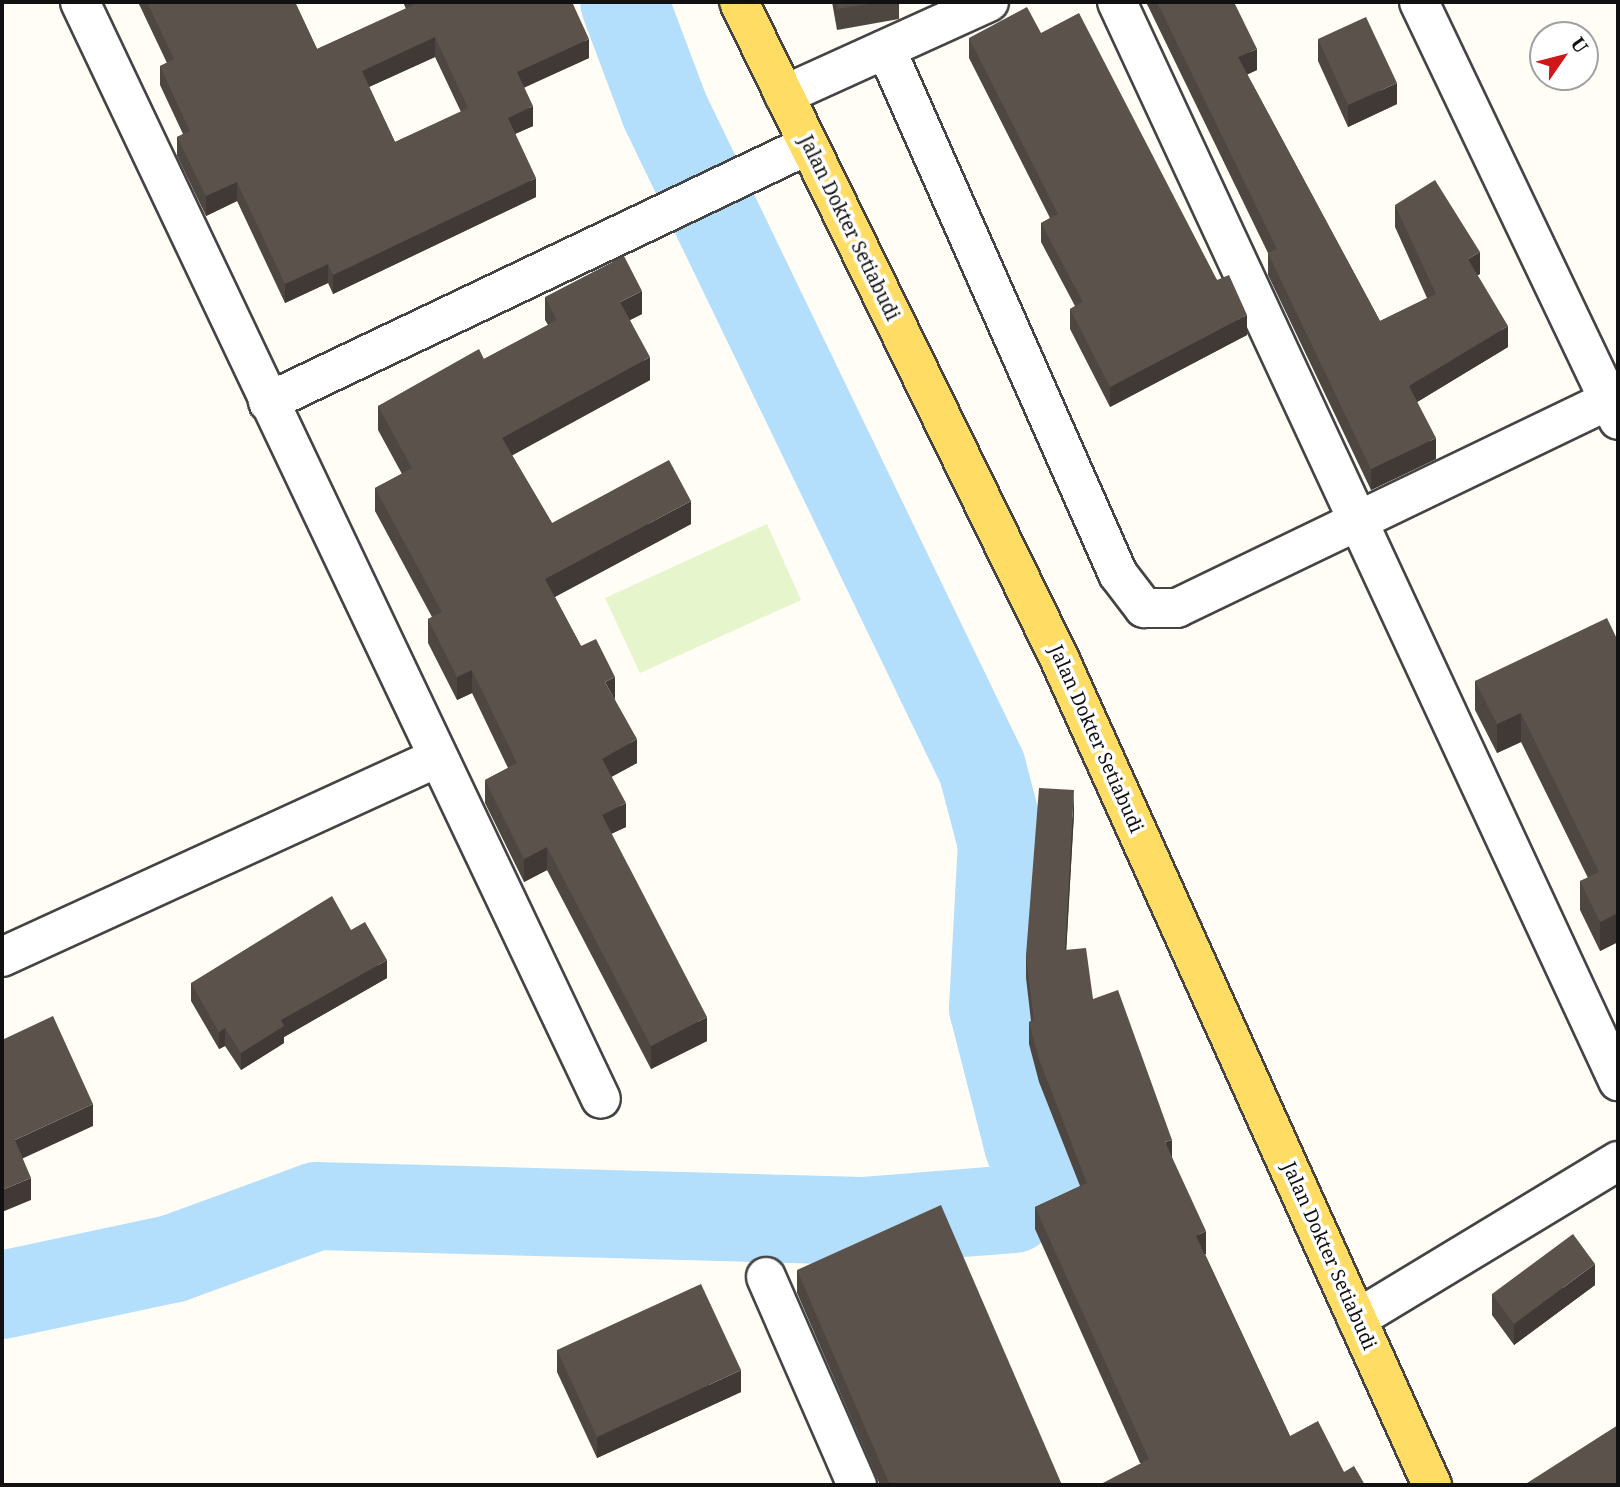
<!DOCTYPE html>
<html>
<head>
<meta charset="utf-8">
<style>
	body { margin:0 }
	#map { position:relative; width:1620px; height:1487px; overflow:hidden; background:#fffdf5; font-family:"Noto Serif",serif }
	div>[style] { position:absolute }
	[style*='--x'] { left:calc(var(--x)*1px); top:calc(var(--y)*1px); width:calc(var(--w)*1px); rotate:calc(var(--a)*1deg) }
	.pitch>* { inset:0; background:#e6f5cb }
	.river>* { height:88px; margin:-44px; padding:0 44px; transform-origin:44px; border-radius:44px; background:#b3dffd }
	.roads { filter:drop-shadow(2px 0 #444) drop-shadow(-2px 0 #444) drop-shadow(0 2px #444) drop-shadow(0 -2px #444) }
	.minor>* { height:38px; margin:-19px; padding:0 19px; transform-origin:19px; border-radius:19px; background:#fff }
	.major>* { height:38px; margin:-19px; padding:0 19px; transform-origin:19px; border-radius:19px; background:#ffdd65 }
	.wall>* { inset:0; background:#4e4741 }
	.shaded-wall>* { inset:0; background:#403935 }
	.building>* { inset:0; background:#5b524c }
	span { translate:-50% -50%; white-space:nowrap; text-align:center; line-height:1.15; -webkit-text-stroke:7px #fff; paint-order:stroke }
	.street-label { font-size:19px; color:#111 }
	.frame { position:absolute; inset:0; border:4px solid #111; pointer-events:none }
	.north { position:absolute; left:1529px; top:21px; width:70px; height:70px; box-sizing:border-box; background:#fff; border:2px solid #a0a0a0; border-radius:50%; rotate:55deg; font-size:19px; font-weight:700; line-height:28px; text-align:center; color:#111 }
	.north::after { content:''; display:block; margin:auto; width:24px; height:32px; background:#d2171b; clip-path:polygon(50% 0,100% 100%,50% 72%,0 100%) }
</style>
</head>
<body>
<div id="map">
	<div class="pitch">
		<i style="clip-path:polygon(767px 524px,801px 600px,640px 673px,605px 598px)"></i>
	</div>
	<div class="river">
		<i style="--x:2;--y:1295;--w:174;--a:-12"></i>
		<i style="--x:172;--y:1259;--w:154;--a:-20.1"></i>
		<i style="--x:317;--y:1206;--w:545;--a:1.58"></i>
		<i style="--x:862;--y:1221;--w:151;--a:-4.5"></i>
		<i style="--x:1013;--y:1209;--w:43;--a:-44.1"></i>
		<i style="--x:1044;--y:1179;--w:38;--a:-115"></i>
		<i style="--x:1028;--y:1144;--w:140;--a:-104.4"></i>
		<i style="--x:993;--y:1008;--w:164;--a:-86.9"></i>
		<i style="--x:1002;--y:844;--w:79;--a:-104.7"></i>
		<i style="--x:982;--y:768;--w:729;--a:-115.76"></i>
		<i style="--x:665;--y:111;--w:116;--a:-110.6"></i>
	</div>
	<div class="roads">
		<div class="minor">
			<i style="--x:80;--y:2;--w:1214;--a:64.6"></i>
			<i style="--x:1117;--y:2;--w:1190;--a:65.09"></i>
			<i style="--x:1419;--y:2;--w:463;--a:64.5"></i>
			<i style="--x:886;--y:49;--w:574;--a:66.16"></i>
			<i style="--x:1118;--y:574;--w:43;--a:52.6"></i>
			<i style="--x:1144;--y:608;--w:33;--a:0"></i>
			<i style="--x:1177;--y:608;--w:479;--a:-25.7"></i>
			<i style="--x:784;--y:95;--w:225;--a:-24.4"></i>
			<i style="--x:268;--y:402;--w:598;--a:-25.45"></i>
			<i style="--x:2;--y:957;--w:477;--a:-24.6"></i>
			<i style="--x:766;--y:1277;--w:227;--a:66.4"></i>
			<i style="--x:1357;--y:1319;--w:305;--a:-31.2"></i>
		</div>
		<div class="major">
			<i style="--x:739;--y:2;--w:732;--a:63.99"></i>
			<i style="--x:1060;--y:660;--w:905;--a:65.73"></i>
		</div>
	</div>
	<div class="wall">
		<i style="clip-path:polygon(evenodd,138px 2px,295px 2px,317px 49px,406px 9px,403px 2px,572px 2px,589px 58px,524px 87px,533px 126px,515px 134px,536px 197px,333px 294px,328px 283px,285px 303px,237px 201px,206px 216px,177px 156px,177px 137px,183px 134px,160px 85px,160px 66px,167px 63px,138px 2px,435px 57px,461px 112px,395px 142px,369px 87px,435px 57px)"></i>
		<i style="clip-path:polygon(832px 2px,899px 2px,899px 19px,837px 30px)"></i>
		<i style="clip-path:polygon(1146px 2px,1234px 2px,1257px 70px,1247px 74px,1380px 321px,1427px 298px,1395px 227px,1395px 205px,1480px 274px,1477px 275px,1508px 347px,1417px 402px,1436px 459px,1371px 490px,1268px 275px,1268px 253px)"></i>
		<i style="clip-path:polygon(1041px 33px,1217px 280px,1247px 335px,1110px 407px,1070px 329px,1070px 309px,1075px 306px,1041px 242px,1041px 223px,1050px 218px,969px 58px,969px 38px)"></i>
		<i style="clip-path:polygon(1318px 39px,1397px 104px,1348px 127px,1318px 61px)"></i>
		<i style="clip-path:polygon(545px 297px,642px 314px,630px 320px,650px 380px,512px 455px,552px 523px,691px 524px,555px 597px,581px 646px,615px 700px,637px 763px,611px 777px,626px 827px,611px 834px,707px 1041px,651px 1069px,547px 870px,524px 882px,485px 803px,485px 780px,508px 768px,472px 693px,457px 700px,428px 643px,428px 619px,432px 617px,375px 511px,375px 488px,402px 474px,378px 430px,378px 406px,484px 359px,548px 325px,545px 320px)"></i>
		<i style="clip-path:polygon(1618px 641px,1618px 942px,1600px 951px,1580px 910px,1580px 881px,1588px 878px,1521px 742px,1497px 753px,1475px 710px,1475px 681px)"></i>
		<i style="clip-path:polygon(1074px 813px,1066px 950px,1093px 999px,1172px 1158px,1206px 1254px,1205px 1254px,1290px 1436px,1344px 1472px,1140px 1463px,1035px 1229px,1035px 1207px,1080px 1186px,1039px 1082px,1029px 1044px,1029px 1022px,1031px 1021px,1026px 978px,1026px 955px)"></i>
		<i style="clip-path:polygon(351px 930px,387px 978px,284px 1037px,284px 1043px,241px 1070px,225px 1046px,219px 1049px,191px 1001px,191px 983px)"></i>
		<i style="clip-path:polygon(797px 1270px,1062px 1485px,880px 1485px,797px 1293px)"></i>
		<i style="clip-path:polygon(1595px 1285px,1514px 1345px,1492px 1315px,1492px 1294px)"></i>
		<i style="clip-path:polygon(557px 1350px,741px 1392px,597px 1458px,557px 1372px)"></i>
	</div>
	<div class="shaded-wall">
		<i style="clip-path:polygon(435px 37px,435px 57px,362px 90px,362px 71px)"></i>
		<i style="clip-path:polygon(589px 39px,589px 58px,517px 91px,517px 72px)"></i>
		<i style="clip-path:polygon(1257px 49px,1257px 70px,1238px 79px,1238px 57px)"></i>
		<i style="clip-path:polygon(1397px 83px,1397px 104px,1348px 127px,1348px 105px)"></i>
		<i style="clip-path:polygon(533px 106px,533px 126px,508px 137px,508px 118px)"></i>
		<i style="clip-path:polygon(536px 178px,536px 197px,333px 294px,333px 275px)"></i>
		<i style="clip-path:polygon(237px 182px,237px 201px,206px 216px,206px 196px)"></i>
		<i style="clip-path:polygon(1480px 252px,1480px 274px,1468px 281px,1468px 259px)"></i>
		<i style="clip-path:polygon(328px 264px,328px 283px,285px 303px,285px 284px)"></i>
		<i style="clip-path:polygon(642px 291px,642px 314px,620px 325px,620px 302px)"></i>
		<i style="clip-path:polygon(1247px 315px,1247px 335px,1110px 407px,1110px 387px)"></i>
		<i style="clip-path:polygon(1508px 326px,1508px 347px,1409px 407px,1409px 386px)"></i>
		<i style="clip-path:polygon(650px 357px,650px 380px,502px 461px,502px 438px)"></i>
		<i style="clip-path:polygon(1436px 438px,1436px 459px,1371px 490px,1371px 469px)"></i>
		<i style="clip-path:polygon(691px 501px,691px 524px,545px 602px,545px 579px)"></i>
		<i style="clip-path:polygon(472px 670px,472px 693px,457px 700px,457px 677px)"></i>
		<i style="clip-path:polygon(615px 677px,615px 700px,605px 682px)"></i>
		<i style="clip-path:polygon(1521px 713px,1521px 742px,1497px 753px,1497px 724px)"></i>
		<i style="clip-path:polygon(637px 739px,637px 763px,602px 782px,602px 759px)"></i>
		<i style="clip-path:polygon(1074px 790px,1074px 813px,1065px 973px,1065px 950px)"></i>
		<i style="clip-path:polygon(626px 803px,626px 827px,602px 838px,602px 815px)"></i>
		<i style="clip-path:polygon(547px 847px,547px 870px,524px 882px,524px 859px)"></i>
		<i style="clip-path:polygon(1618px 913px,1618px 942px,1600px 951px,1600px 922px)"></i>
		<i style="clip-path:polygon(387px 960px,387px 978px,284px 1037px,284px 1043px,241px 1070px,241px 1053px,281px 1020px)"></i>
		<i style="clip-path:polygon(707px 1017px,707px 1041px,651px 1069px,651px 1046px)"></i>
		<i style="clip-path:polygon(225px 1028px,225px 1046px,219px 1049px,219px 1032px)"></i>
		<i style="clip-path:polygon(93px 1104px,93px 1126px,15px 1162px,15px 1140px)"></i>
		<i style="clip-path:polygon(1172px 1140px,1172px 1162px,1165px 1142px)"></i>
		<i style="clip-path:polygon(31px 1178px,31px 1200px,2px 1212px,2px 1190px)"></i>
		<i style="clip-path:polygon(1206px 1231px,1206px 1254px,1196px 1258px,1196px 1236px)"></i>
		<i style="clip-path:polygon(1595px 1264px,1595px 1285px,1514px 1345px,1514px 1324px)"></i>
		<i style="clip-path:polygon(741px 1370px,741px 1392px,597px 1458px,597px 1437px)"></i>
	</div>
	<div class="building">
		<i style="clip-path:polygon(evenodd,147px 2px,295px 2px,317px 49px,413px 5px,411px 2px,572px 2px,589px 39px,517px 72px,533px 106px,508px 118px,536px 178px,333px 275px,328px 264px,285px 284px,237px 182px,206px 196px,177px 137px,190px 131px,160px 66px,174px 59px,147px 2px,435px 37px,468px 108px,395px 142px,362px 71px,435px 37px)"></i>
		<i style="clip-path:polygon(836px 2px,881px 2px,837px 9px)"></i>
		<i style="clip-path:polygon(1157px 2px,1234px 2px,1257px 49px,1238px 57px,1380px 321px,1436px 294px,1395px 205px,1435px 180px,1480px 252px,1468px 259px,1508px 326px,1409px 386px,1436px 438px,1371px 469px,1268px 253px,1277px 249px)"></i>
		<i style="clip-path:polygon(1027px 7px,1041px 33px,1079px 13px,1217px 280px,1229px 275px,1247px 315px,1110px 387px,1070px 309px,1083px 302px,1041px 223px,1058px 214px,969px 38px)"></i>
		<i style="clip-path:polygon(1366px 17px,1397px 83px,1348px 105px,1318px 39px)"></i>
		<i style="clip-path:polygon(624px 256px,642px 291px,620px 302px,650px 357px,502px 438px,552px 523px,669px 460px,691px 501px,545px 579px,581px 646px,596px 639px,615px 677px,605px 682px,637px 739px,602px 759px,626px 803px,602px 815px,707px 1017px,651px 1046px,547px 847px,524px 859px,485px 780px,517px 763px,472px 670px,457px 677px,428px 619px,442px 612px,375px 488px,412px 468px,378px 406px,479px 349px,484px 359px,557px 320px,545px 297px)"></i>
		<i style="clip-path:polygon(1607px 618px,1618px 641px,1618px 913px,1600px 922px,1580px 881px,1599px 872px,1521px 713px,1497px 724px,1475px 681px)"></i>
		<i style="clip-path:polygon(1039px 788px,1074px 790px,1065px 950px,1086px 948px,1093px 999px,1118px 990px,1172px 1140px,1165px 1142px,1206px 1231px,1196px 1236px,1290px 1436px,1318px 1421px,1344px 1472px,1354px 1466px,1365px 1485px,1099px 1485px,1149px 1459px,1035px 1207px,1087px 1183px,1039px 1059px,1029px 1022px,1034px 1020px,1026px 955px)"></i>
		<i style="clip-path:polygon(332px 896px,351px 930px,365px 922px,387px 960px,281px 1020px,284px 1026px,241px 1053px,225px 1028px,219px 1032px,191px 983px)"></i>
		<i style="clip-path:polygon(53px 1016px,93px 1104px,15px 1140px,31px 1178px,2px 1190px,2px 1040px)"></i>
		<i style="clip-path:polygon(941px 1205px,1062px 1485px,890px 1485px,797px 1270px)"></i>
		<i style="clip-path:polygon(1573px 1234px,1595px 1264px,1514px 1324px,1492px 1294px)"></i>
		<i style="clip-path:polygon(701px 1284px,741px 1370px,597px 1437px,557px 1350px)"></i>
		<i style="clip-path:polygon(1618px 1425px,1618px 1485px,1524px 1485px)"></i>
	</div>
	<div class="street-label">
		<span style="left:849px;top:228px;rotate:64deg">Jalan Dokter Setiabudi</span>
		<span style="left:1096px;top:739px;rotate:66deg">Jalan Dokter Setiabudi</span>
		<span style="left:1329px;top:1256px;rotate:66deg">Jalan Dokter Setiabudi</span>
	</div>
	<div class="frame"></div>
	<div class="north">U</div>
</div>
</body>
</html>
